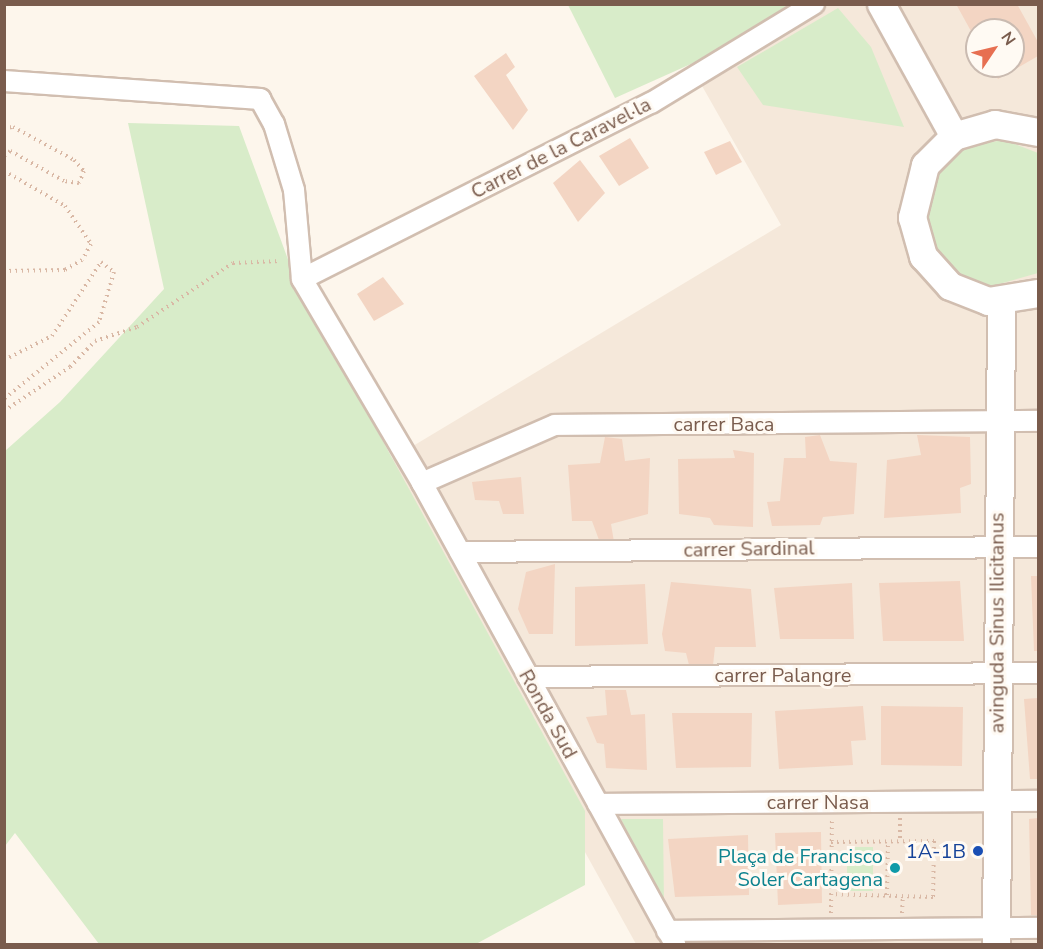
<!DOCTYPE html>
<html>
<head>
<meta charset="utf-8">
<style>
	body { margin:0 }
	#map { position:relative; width:1043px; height:949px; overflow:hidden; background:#fdf6ec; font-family:"Nunito Sans",sans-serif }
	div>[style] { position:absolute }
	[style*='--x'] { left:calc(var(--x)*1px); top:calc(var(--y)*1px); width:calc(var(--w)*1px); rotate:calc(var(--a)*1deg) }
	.residential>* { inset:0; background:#f5e8da }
	.green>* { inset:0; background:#d8ecc9 }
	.building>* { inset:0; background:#f3d5c3 }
	.path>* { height:4px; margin-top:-2px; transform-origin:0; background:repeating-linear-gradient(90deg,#d9b8a5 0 1.5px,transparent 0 6px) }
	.roads { filter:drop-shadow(2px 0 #d1beb0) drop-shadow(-2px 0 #d1beb0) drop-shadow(0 2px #d1beb0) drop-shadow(0 -2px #d1beb0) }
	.street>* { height:20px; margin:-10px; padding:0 10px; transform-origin:10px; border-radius:10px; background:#fff }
	.secondary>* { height:27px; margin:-13.5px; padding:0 13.5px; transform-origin:13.5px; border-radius:13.5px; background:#fff }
	.dots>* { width:16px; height:16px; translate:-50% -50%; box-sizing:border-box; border:3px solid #fffaf3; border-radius:50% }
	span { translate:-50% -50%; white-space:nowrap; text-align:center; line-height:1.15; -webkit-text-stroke:6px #fffaf3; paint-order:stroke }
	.street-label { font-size:20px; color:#7a5c4d }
	.transit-label { font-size:20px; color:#164399 }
	.right { translate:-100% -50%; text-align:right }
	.culture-label { font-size:20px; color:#0d838f }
	.frame { position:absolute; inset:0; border:6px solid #7a5c4d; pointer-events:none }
	.north { position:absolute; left:965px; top:18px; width:60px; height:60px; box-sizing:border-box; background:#fffaf3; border:2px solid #cabbb1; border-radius:50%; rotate:55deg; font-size:16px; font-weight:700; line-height:24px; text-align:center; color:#7a5c4d }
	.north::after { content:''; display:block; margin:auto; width:21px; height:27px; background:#e76f51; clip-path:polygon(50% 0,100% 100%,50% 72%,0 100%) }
</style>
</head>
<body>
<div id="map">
	<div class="residential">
		<i style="clip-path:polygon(evenodd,656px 5px,1038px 5px,1038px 944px,636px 944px,373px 470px,781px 225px,656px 5px,977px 30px,1013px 30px,1013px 66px,977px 66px,977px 30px)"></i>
	</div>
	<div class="green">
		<i style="clip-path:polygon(568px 5px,787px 5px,731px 46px,615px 98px)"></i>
		<i style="clip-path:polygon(838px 8px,871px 47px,904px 127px,763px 105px,737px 67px)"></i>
		<i style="clip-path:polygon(128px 123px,239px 126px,297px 284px,585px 811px,585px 885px,476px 944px,99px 944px,15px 833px,5px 846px,5px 451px,60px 402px,164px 289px)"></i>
		<i style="clip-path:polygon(1004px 140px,1038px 153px,1038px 273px,992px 286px,952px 271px,935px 252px,923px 216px,938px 169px,967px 146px)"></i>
		<i style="clip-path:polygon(621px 819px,663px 819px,664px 907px)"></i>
		<i style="clip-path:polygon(847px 847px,873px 847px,873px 891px,847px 891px)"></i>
	</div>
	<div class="building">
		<i style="clip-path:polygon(956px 4px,1017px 4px,1038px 42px,1038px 56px,998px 79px,990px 66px,1013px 66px,1013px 30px,977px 30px,977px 42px)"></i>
		<i style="clip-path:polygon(506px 53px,515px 67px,506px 75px,528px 110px,513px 130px,474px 76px)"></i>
		<i style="clip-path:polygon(630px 138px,649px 168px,619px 186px,599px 156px)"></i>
		<i style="clip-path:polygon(730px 141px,742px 162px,716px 175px,704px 152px)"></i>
		<i style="clip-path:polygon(580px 160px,605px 193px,578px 222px,553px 183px)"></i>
		<i style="clip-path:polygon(383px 277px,404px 304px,374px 321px,357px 294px)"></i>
		<i style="clip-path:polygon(820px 435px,830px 461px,857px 463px,854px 514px,823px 517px,820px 525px,772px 526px,767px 502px,780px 501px,784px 458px,806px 458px,805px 437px)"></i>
		<i style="clip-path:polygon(917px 435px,970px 437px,971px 484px,960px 488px,961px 513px,884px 518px,887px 460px,921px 455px)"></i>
		<i style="clip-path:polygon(605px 437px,622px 439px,625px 461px,650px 458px,648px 514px,611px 524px,614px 542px,599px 540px,592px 521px,572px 521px,568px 465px,600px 463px)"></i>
		<i style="clip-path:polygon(733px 450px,754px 453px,753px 527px,714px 525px,710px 518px,679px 514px,678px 459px,735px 458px)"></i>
		<i style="clip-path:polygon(521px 477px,524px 514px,503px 514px,499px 501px,475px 500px,472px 482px)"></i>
		<i style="clip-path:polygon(555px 564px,553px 634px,529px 634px,518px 609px,526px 572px)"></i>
		<i style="clip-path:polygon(1031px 576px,1038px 576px,1038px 651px,1034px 651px)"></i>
		<i style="clip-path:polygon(960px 581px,964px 641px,883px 641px,879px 583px)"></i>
		<i style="clip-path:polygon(671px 582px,751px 589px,756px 647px,715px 647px,713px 665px,689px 665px,686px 653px,665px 651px,662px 634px)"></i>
		<i style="clip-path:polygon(852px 583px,854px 639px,780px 639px,774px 588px)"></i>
		<i style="clip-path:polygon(645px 584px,648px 644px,575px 646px,575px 587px)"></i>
		<i style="clip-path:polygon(605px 690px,626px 690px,631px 715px,645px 714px,647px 770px,606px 768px,604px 744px,597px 743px,586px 717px,607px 715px)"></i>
		<i style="clip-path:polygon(1038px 698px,1038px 779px,1030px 779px,1024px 699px)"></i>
		<i style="clip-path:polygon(863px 706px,866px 740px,851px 741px,853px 765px,779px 769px,775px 711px)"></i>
		<i style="clip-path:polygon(881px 706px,963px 707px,962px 766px,881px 765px)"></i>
		<i style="clip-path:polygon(672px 713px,752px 713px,751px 767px,676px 768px)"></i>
		<i style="clip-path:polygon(1038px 818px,1038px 915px,1031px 915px,1029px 819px)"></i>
		<i style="clip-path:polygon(821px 832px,822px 903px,778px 905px,775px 833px)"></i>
		<i style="clip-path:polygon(748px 835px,749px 895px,675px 897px,668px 839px)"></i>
		<i style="clip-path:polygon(945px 841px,952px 841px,952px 850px,944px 849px)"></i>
	</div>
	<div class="path">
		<i style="--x:4;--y:128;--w:9;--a:-6"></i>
		<i style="--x:13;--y:127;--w:69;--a:28.4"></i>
		<i style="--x:74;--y:160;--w:15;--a:48"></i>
		<i style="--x:84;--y:171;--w:13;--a:113"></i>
		<i style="--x:79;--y:183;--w:15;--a:-172"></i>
		<i style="--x:64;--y:181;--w:62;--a:-150.9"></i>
		<i style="--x:10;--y:151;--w:8;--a:140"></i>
		<i style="--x:4;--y:171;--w:70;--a:29.8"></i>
		<i style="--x:65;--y:206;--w:46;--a:55.6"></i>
		<i style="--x:91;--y:244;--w:18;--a:119"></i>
		<i style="--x:82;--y:260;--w:20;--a:150"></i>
		<i style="--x:65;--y:270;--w:61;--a:179.1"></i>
		<i style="--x:4;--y:360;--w:54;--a:-26.6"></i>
		<i style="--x:52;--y:336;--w:89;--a:-56.5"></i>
		<i style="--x:101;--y:262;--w:16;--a:38"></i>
		<i style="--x:114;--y:272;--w:52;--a:106.7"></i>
		<i style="--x:99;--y:322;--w:122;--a:141"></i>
		<i style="--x:4;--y:411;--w:79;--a:-33.7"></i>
		<i style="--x:70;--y:367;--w:36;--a:-46"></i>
		<i style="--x:95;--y:341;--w:44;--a:-18.4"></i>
		<i style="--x:137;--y:327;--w:115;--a:-33.7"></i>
		<i style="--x:233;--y:263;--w:48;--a:-2.4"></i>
		<i style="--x:900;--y:818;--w:24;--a:90"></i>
		<i style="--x:831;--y:842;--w:103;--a:-0.6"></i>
		<i style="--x:934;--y:841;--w:56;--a:91"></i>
		<i style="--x:933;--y:897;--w:102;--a:-178.3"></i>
		<i style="--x:887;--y:895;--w:53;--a:-88.9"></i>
		<i style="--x:831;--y:913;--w:94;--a:-89.4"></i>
		<i style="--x:902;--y:913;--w:17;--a:-87"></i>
	</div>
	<div class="roads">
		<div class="street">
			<i style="--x:4;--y:81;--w:257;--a:4"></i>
			<i style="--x:260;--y:99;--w:29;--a:61"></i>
			<i style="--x:274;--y:124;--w:69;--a:73.1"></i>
			<i style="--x:294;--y:190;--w:89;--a:84.9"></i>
			<i style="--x:302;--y:279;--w:237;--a:59.5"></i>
			<i style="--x:422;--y:483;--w:526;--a:61.24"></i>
			<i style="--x:302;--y:279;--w:391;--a:-26.8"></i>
			<i style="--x:651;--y:103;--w:191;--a:-31.3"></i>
			<i style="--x:422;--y:483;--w:145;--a:-23.6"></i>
			<i style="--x:555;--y:425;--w:483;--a:-0.5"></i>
			<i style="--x:460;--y:552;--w:578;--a:-0.5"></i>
			<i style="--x:528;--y:677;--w:510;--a:-0.45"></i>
			<i style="--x:598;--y:804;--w:440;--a:-0.4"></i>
			<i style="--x:667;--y:931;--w:371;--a:-0.5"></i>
		</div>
		<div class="secondary">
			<i style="--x:881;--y:4;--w:151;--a:61.1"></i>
			<i style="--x:1038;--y:132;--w:44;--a:-169.5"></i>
			<i style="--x:995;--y:124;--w:43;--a:163.7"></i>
			<i style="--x:954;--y:136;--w:41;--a:135"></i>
			<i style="--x:925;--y:165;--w:54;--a:104"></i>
			<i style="--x:912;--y:217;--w:41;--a:74.2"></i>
			<i style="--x:923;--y:256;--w:40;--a:48"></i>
			<i style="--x:950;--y:286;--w:41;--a:21.5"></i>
			<i style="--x:988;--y:301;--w:51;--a:-9.1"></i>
			<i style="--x:996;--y:944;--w:642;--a:-89.55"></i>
		</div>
	</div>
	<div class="dots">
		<i style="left:978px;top:851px;background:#1a4fb4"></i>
		<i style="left:895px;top:868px;background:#0f9aa8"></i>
	</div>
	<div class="street-label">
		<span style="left:561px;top:148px;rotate:-27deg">Carrer de la Caravel·la</span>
		<span style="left:724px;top:424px">carrer Baca</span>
		<span style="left:749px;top:549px;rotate:-1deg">carrer Sardinal</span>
		<span style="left:997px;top:623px;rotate:-90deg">avinguda Sinus Ilicitanus</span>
		<span style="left:783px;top:675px">carrer Palangre</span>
		<span style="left:548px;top:714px;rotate:61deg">Ronda Sud</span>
		<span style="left:818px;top:802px">carrer Nasa</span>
	</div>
	<div class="transit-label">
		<span class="right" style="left:966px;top:851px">1A-1B</span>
	</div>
	<div class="culture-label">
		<span class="right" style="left:883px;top:868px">Plaça de Francisco<br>Soler Cartagena</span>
	</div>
	<div class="frame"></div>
	<div class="north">N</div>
</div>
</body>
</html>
